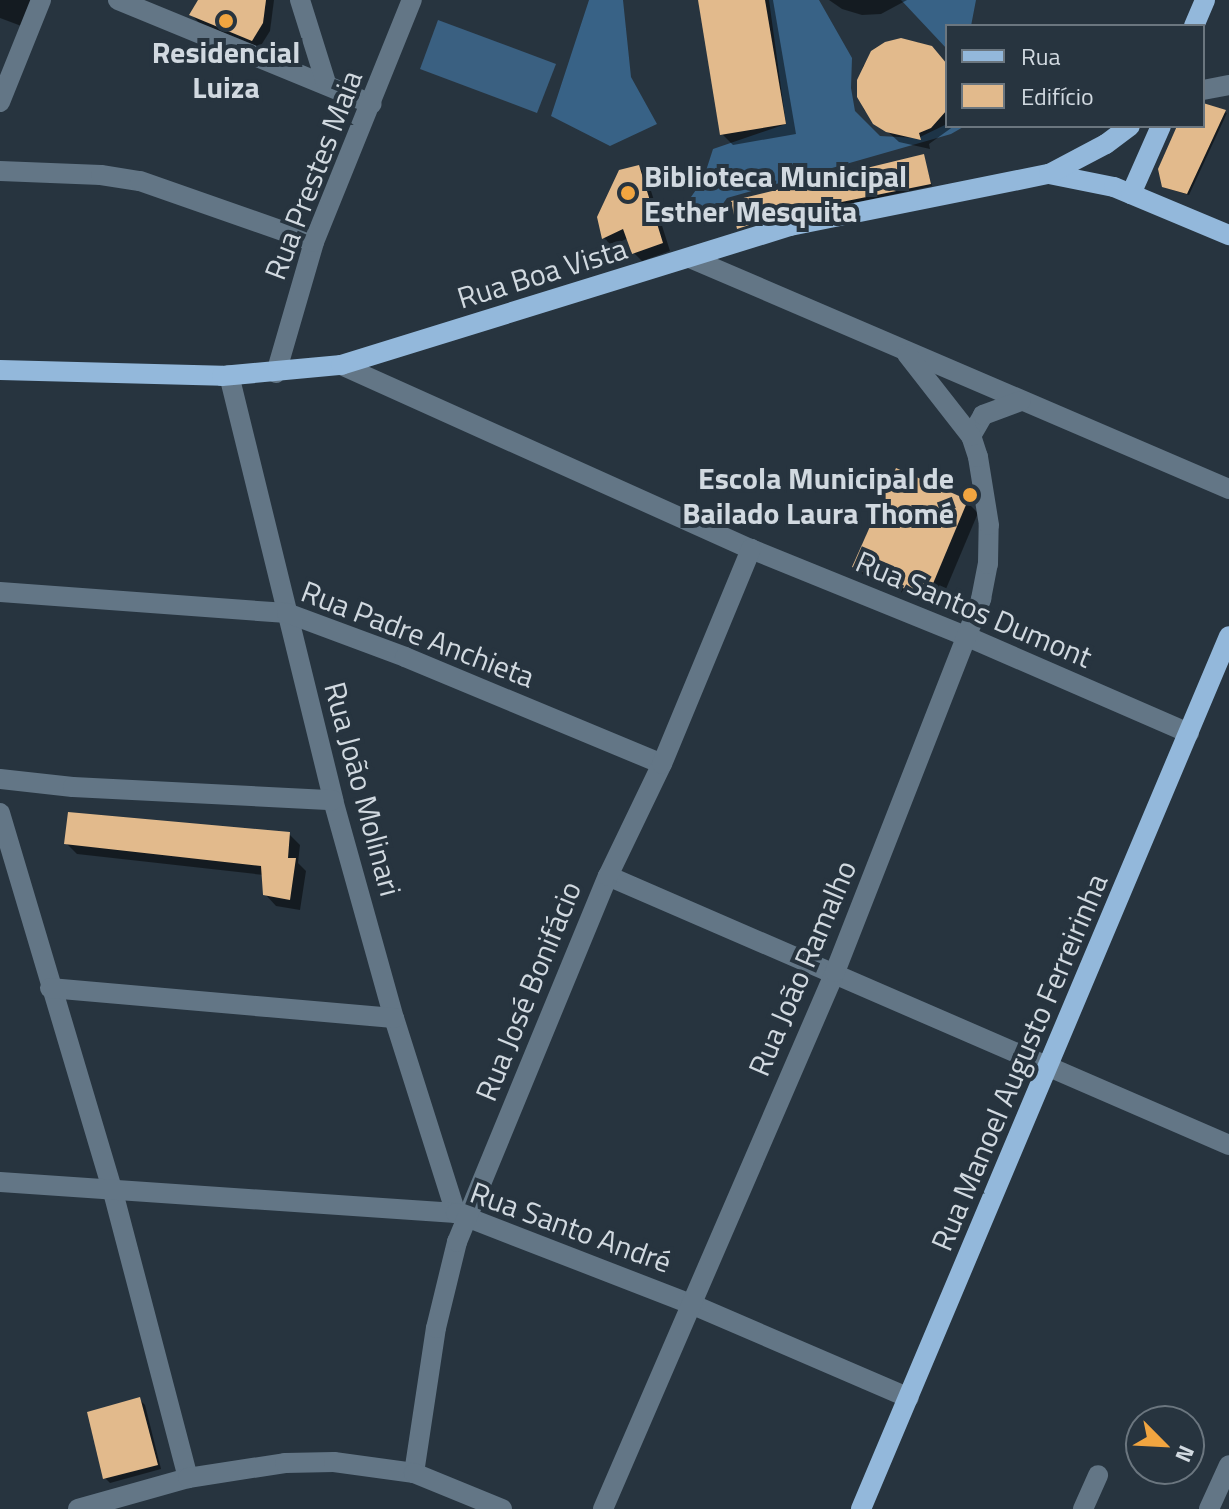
<!DOCTYPE html>
<html>
<head>
<meta charset="utf-8">
<style>
	body { margin:0 }
	#map { position:relative; width:1229px; height:1509px; overflow:hidden; background:#27343f; font-family:"Titillium Web",sans-serif }
	div>[style] { position:absolute }
	[style*='--x'] { left:calc(var(--x)*1px); top:calc(var(--y)*1px); width:calc(var(--w)*1px); rotate:calc(var(--a)*1deg) }
	.green>* { inset:0; background:#3a6081 }
	.forest>* { inset:0; background:#386286 }
	.shadow>* { inset:0; background:#0007 }
	.building>* { inset:0; background:#e2ba8c }
	.minor>* { height:20px; margin:-10px; padding:0 10px; transform-origin:10px; border-radius:10px; background:#637686 }
	.major>* { height:20px; margin:-10px; padding:0 10px; transform-origin:10px; border-radius:10px; background:#93b8db }
	.dots>* { width:22px; height:22px; translate:-50% -50%; box-sizing:border-box; border:4px solid #27343f; border-radius:50% }
	span { translate:-50% -50%; white-space:nowrap; text-align:center; line-height:1.15; -webkit-text-stroke:8px #27343f; paint-order:stroke }
	.poi-label { font-size:30px; color:#d1d9e0; font-weight:700 }
	.left { translate:0 -50%; text-align:left }
	.right { translate:-100% -50%; text-align:right }
	.street-label { font-size:30px; color:#d1d9e0 }
	.legend { position:absolute; left:945px; top:24px; width:260px; height:104px; box-sizing:border-box; background:#27343f; border:2px solid #6b767f; margin:0; padding:10px 14px; list-style:none; font-size:24px; color:#d1d9e0 }
	.legend li { display:flex; align-items:center; gap:16px; height:40px }
	.legend b { width:40px; border:2px solid #6b767f }
	.north { position:absolute; left:1125px; top:1405px; width:80px; height:80px; box-sizing:border-box; background:#27343f; border:2px solid #6b767f; border-radius:50%; rotate:114deg; font-size:22px; font-weight:700; line-height:32px; text-align:center; color:#d1d9e0 }
	.north::after { content:''; display:block; margin:auto; width:28px; height:36px; background:#f1a540; clip-path:polygon(50% 0,100% 100%,50% 72%,0 100%) }
</style>
</head>
<body>
<div id="map">
	<div class="green">
		<i style="clip-path:polygon(438px 20px,556px 64px,537px 113px,420px 69px)"></i>
	</div>
	<div class="forest">
		<i style="clip-path:polygon(589px 0,623px 0,631px 77px,657px 124px,610px 146px,551px 116px)"></i>
		<i style="clip-path:polygon(769px 0,819px 0,852px 58px,851px 88px,855px 111px,880px 136px,918px 138px,947px 124px,965px 126px,951px 134px,727px 198px,712px 219px,695px 225px,686px 204px,703px 180px,713px 149px,786px 124px)"></i>
		<i style="clip-path:polygon(901px 0,976px 0,971px 26px,947px 26px,947px 49px)"></i>
	</div>
	<div class="shadow">
		<i style="clip-path:polygon(0 0,34px 0,24px 27px,0 18px)"></i>
		<i style="clip-path:polygon(201px 0,274px 0,270px 31px,260px 47px,199px 23px,192px 15px)"></i>
		<i style="clip-path:polygon(700px 0,773px 0,796px 134px,733px 145px,722px 134px)"></i>
		<i style="clip-path:polygon(829px 0,907px 0,881px 14px,862px 15px,842px 9px)"></i>
		<i style="clip-path:polygon(917px 42px,931px 48px,947px 64px,947px 126px,954px 126px,929px 144px,930px 149px,899px 142px,864px 110px,859px 97px,863px 66px,886px 44px)"></i>
		<i style="clip-path:polygon(1203px 105px,1227px 113px,1189px 195px,1166px 188px,1179px 126px,1203px 126px)"></i>
		<i style="clip-path:polygon(923px 156px,932px 186px,739px 228px)"></i>
		<i style="clip-path:polygon(638px 167px,646px 175px,670px 251px,642px 261px,634px 253px,628px 238px,612px 246px,604px 238px)"></i>
		<i style="clip-path:polygon(967px 502px,978px 513px,938px 608px,865px 577px,855px 566px)"></i>
		<i style="clip-path:polygon(289px 834px,300px 845px,298px 863px,306px 871px,300px 910px,276px 906px,265px 894px,264px 875px,77px 854px,66px 843px)"></i>
		<i style="clip-path:polygon(140px 1400px,145px 1405px,161px 1469px,110px 1483px,105px 1478px)"></i>
	</div>
	<div class="building">
		<i style="clip-path:polygon(198px 0,266px 0,263px 23px,252px 41px,189px 15px)"></i>
		<i style="clip-path:polygon(698px 0,765px 0,786px 124px,720px 135px)"></i>
		<i style="clip-path:polygon(901px 38px,932px 46px,947px 64px,947px 110px,931px 128px,919px 133px,921px 140px,886px 132px,873px 124px,857px 97px,857px 80px,871px 51px,885px 42px)"></i>
		<i style="clip-path:polygon(1203px 103px,1226px 110px,1187px 194px,1162px 187px,1158px 169px,1177px 126px,1203px 126px)"></i>
		<i style="clip-path:polygon(924px 154px,931px 184px,787px 213px,737px 229px,731px 201px)"></i>
		<i style="clip-path:polygon(639px 165px,663px 243px,632px 254px,623px 229px,602px 239px,597px 217px,619px 170px)"></i>
		<i style="clip-path:polygon(896px 468px,968px 500px,927px 598px,852px 567px)"></i>
		<i style="clip-path:polygon(68px 812px,290px 832px,288px 858px,296px 858px,290px 900px,263px 895px,261px 866px,64px 844px)"></i>
		<i style="clip-path:polygon(140px 1397px,158px 1465px,103px 1479px,87px 1412px)"></i>
	</div>
	<div class="minor">
		<i style="--x:118;--y:0;--w:274;--a:22.3"></i>
		<i style="--x:300;--y:0;--w:87;--a:72.6"></i>
		<i style="--x:1203;--y:90;--w:26;--a:-11"></i>
		<i style="--x:0;--y:102;--w:110;--a:-68.1"></i>
		<i style="--x:0;--y:171;--w:101;--a:2.3"></i>
		<i style="--x:101;--y:175;--w:39;--a:9"></i>
		<i style="--x:140;--y:181;--w:184;--a:19.3"></i>
		<i style="--x:690;--y:258;--w:586;--a:23.2"></i>
		<i style="--x:341;--y:365;--w:449;--a:24.2"></i>
		<i style="--x:751;--y:549;--w:234;--a:22.1"></i>
		<i style="--x:968;--y:637;--w:241;--a:23.5"></i>
		<i style="--x:276;--y:373;--w:136;--a:-73.8"></i>
		<i style="--x:314;--y:242;--w:261;--a:-68"></i>
		<i style="--x:229;--y:375;--w:438;--a:76.2"></i>
		<i style="--x:333;--y:800;--w:226;--a:74.4"></i>
		<i style="--x:394;--y:1018;--w:205;--a:72.4"></i>
		<i style="--x:971;--y:436;--w:24;--a:-60"></i>
		<i style="--x:983;--y:415;--w:40;--a:-20.2"></i>
		<i style="--x:0;--y:592;--w:288;--a:4.2"></i>
		<i style="--x:287;--y:613;--w:126;--a:20.4"></i>
		<i style="--x:405;--y:657;--w:278;--a:22.6"></i>
		<i style="--x:0;--y:779;--w:73;--a:6.3"></i>
		<i style="--x:73;--y:787;--w:260;--a:2.9"></i>
		<i style="--x:0;--y:813;--w:395;--a:73.4"></i>
		<i style="--x:113;--y:1192;--w:296;--a:75.3"></i>
		<i style="--x:608;--y:876;--w:677;--a:23.42"></i>
		<i style="--x:50;--y:988;--w:345;--a:5"></i>
		<i style="--x:0;--y:1182;--w:457;--a:3.9"></i>
		<i style="--x:456;--y:1213;--w:252;--a:21.2"></i>
		<i style="--x:691;--y:1304;--w:237;--a:23.3"></i>
		<i style="--x:414;--y:1473;--w:147;--a:-81.4"></i>
		<i style="--x:436;--y:1328;--w:89;--a:-76.3"></i>
		<i style="--x:457;--y:1242;--w:396;--a:-67.6"></i>
		<i style="--x:608;--y:876;--w:124;--a:-64.3"></i>
		<i style="--x:662;--y:764;--w:233;--a:-67.5"></i>
		<i style="--x:78;--y:1509;--w:114;--a:-15.7"></i>
		<i style="--x:188;--y:1478;--w:98;--a:-8.8"></i>
		<i style="--x:285;--y:1463;--w:49;--a:-1.2"></i>
		<i style="--x:334;--y:1462;--w:81;--a:7.8"></i>
		<i style="--x:414;--y:1473;--w:95;--a:22.2"></i>
		<i style="--x:603;--y:1509;--w:585;--a:-66.63"></i>
		<i style="--x:835;--y:972;--w:401;--a:-68.6"></i>
		<i style="--x:981;--y:599;--w:36;--a:-79"></i>
		<i style="--x:988;--y:564;--w:39;--a:-89"></i>
		<i style="--x:989;--y:525;--w:69;--a:-99.2"></i>
		<i style="--x:978;--y:457;--w:22;--a:-108"></i>
		<i style="--x:971;--y:436;--w:104;--a:-128"></i>
		<i style="--x:1083;--y:1509;--w:37;--a:-66"></i>
		<i style="--x:1209;--y:1509;--w:48;--a:-65.6"></i>
	</div>
	<div class="major">
		<i style="--x:1194;--y:26;--w:28;--a:-67"></i>
		<i style="--x:1049;--y:174;--w:66;--a:11.3"></i>
		<i style="--x:1114;--y:187;--w:125;--a:22.7"></i>
		<i style="--x:1131;--y:194;--w:74;--a:-66.2"></i>
		<i style="--x:0;--y:370;--w:222;--a:1.5"></i>
		<i style="--x:222;--y:376;--w:120;--a:-5.3"></i>
		<i style="--x:341;--y:365;--w:470;--a:-17.2"></i>
		<i style="--x:790;--y:226;--w:264;--a:-11.4"></i>
		<i style="--x:1049;--y:174;--w:64;--a:-27.8"></i>
		<i style="--x:1106;--y:144;--w:30;--a:-37"></i>
		<i style="--x:861;--y:1509;--w:947;--a:-67.14"></i>
	</div>
	<div class="dots">
		<i style="left:226px;top:21px;background:#f1a540"></i>
		<i style="left:628px;top:193px;background:#f1a540"></i>
		<i style="left:970px;top:495px;background:#f1a540"></i>
	</div>
	<div class="poi-label">
		<span style="left:226px;top:69px">Residencial<br>Luiza</span>
		<span class="left" style="left:644px;top:193px">Biblioteca Municipal<br>Esther Mesquita</span>
		<span class="right" style="left:954px;top:495px">Escola Municipal de<br>Bailado Laura Thomé</span>
	</div>
	<div class="street-label">
		<span style="left:313px;top:175px;rotate:-69deg">Rua Prestes Maia</span>
		<span style="left:542px;top:273px;rotate:-17deg">Rua Boa Vista</span>
		<span style="left:974px;top:609px;rotate:23deg">Rua Santos Dumont</span>
		<span style="left:418px;top:634px;rotate:21deg">Rua Padre Anchieta</span>
		<span style="left:363px;top:789px;rotate:75deg">Rua João Molinari</span>
		<span style="left:802px;top:968px;rotate:-67deg">Rua João Ramalho</span>
		<span style="left:528px;top:991px;rotate:-68deg">Rua José Bonifácio</span>
		<span style="left:1019px;top:1062px;rotate:-67deg">Rua Manoel Augusto Ferreirinha</span>
		<span style="left:571px;top:1227px;rotate:20deg">Rua Santo André</span>
	</div>
	<ul class="legend">
	<li><b style="height:10px;background:#93b8db"></b>Rua</li>
	<li><b style="height:22px;background:#e2ba8c"></b>Edifício</li>
	</ul>
	<div class="north">N</div>
</div>
</body>
</html>
